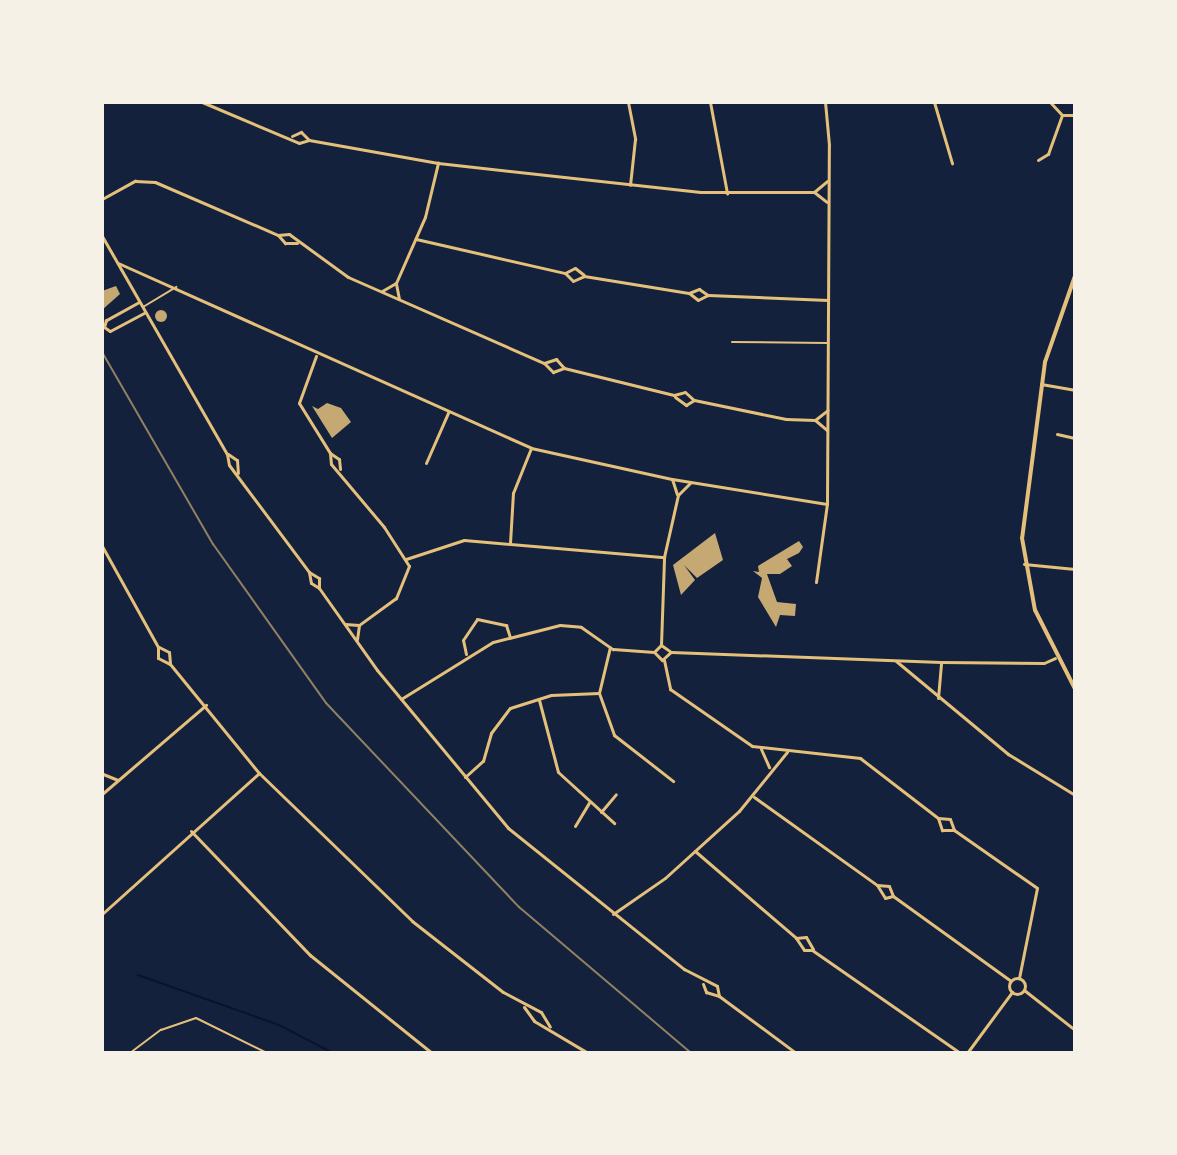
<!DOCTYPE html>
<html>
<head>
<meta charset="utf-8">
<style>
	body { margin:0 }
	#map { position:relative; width:1177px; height:1155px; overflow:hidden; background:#14213d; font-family:Jost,sans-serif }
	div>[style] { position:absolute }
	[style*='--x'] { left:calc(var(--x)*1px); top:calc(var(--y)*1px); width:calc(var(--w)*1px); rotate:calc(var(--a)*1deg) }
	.stream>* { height:2px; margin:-1px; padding:0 1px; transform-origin:1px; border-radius:1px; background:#0b132b }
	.building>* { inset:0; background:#c6a872 }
	.round { border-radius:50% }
	.path>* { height:2px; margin:-1px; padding:0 1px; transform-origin:1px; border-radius:1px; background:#e5c07b }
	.service>* { height:2px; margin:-1px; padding:0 1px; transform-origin:1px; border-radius:1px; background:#e5c07b }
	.minor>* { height:3px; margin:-1.5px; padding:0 1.5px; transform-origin:1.5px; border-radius:1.5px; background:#e5c07b }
	.minor>.ring { margin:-1.5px; padding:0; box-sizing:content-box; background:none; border:3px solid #e5c07b; border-radius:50% }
	.tertiary>* { height:4px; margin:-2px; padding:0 2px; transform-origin:2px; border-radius:2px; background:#e5c07b }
	.rail>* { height:2px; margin:-1px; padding:0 1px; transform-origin:1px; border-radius:1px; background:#918062 }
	span { translate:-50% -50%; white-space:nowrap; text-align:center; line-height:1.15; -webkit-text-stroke:8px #f6f1e7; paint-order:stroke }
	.frame { position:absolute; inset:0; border:104px solid #f6f1e7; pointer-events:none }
</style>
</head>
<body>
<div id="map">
	<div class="stream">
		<i style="--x:138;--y:975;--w:150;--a:19.5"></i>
		<i style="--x:279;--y:1025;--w:61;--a:27.4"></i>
	</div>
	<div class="building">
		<i style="clip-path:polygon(116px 286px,120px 294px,102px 310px,102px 291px)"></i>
		<i class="round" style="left:155px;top:310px;width:12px;height:12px"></i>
		<i style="clip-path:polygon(327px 403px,341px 408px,351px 422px,332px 438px,312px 406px,318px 409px)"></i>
		<i style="clip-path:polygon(715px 533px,723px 560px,697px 578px,684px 565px,695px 580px,681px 595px,673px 565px)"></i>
		<i style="clip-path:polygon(799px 541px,803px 547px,799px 553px,771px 567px,787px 559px,792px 566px,780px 574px,767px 574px,777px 602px,796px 604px,795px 616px,780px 615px,776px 627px,758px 597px,762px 578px,753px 571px,759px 572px,758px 566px)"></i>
	</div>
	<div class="path">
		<i style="--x:130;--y:1053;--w:39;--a:-37"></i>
		<i style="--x:161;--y:1030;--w:37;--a:-19"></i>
		<i style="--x:196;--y:1018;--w:79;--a:26.2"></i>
	</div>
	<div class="service">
		<i style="--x:143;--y:307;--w:39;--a:-31"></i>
		<i style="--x:732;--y:342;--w:95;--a:0.6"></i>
	</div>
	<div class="minor">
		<i style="--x:202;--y:102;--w:105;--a:22.9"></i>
		<i style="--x:299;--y:143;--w:10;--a:-17"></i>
		<i style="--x:309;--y:140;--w:131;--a:10.1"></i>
		<i style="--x:438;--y:163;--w:264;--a:6.3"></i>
		<i style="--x:700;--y:192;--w:114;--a:0"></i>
		<i style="--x:814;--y:192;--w:17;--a:-40"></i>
		<i style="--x:628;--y:102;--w:38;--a:79"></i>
		<i style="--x:635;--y:139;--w:46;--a:96.2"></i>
		<i style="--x:710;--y:102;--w:93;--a:79.4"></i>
		<i style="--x:934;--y:102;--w:64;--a:73.6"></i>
		<i style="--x:1050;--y:102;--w:18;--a:47"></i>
		<i style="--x:1062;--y:115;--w:13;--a:0"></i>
		<i style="--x:292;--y:136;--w:10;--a:-24"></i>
		<i style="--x:301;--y:132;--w:11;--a:45"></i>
		<i style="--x:1038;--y:160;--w:12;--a:-31"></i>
		<i style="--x:1048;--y:154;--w:41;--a:-70.3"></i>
		<i style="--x:814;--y:192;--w:16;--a:38"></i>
		<i style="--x:102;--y:199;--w:38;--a:-29"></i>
		<i style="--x:135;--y:181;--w:20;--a:3"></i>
		<i style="--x:155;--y:182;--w:134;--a:23.3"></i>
		<i style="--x:278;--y:235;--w:11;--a:49"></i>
		<i style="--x:285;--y:243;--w:12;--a:0"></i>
		<i style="--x:278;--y:235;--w:11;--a:-5"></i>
		<i style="--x:289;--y:234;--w:73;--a:36.1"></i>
		<i style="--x:348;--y:277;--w:214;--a:23.7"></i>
		<i style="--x:544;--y:363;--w:13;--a:45"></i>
		<i style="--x:553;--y:372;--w:12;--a:-20"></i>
		<i style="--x:564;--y:368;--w:113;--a:13.8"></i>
		<i style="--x:674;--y:395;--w:11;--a:-15"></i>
		<i style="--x:685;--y:392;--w:12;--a:42"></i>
		<i style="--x:694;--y:400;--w:94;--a:11.7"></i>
		<i style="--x:786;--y:419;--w:29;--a:2"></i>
		<i style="--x:815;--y:420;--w:16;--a:-38"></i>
		<i style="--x:102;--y:236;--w:251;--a:60.2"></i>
		<i style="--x:227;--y:454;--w:11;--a:80"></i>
		<i style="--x:229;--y:465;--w:134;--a:53.2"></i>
		<i style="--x:309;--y:572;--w:12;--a:31"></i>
		<i style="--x:319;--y:578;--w:10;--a:90"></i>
		<i style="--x:416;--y:239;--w:153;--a:12.9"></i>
		<i style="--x:565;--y:273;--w:11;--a:45"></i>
		<i style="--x:573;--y:281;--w:12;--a:-24"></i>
		<i style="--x:584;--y:276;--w:106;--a:9.2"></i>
		<i style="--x:689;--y:293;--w:11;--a:38"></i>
		<i style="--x:698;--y:300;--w:11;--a:-27"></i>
		<i style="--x:708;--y:295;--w:120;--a:2.4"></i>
		<i style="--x:118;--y:263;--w:453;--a:24.1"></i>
		<i style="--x:531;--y:448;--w:144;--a:12.4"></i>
		<i style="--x:672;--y:479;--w:157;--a:9.2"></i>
		<i style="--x:565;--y:273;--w:11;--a:-27"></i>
		<i style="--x:575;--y:268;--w:11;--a:38"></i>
		<i style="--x:382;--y:291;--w:16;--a:-30"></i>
		<i style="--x:689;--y:293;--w:11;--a:-22"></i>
		<i style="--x:699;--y:289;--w:11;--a:34"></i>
		<i style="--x:399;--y:299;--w:16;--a:-101"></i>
		<i style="--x:396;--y:283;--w:72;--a:-66.3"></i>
		<i style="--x:425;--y:217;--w:56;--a:-76.5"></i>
		<i style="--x:139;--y:302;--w:38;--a:151"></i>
		<i style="--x:106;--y:320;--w:7;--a:106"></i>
		<i style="--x:104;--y:327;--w:7;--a:34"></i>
		<i style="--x:110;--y:331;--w:40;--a:-28"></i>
		<i style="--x:316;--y:356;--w:50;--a:109.9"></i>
		<i style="--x:299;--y:403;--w:59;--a:58.2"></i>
		<i style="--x:330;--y:453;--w:11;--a:34"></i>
		<i style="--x:339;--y:459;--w:10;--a:84"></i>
		<i style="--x:544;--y:363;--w:13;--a:-18"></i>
		<i style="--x:556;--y:359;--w:12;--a:48"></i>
		<i style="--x:1041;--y:384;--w:35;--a:10"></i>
		<i style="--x:675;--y:397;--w:14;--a:36"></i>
		<i style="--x:686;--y:405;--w:9;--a:-32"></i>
		<i style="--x:815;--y:420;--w:16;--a:40"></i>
		<i style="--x:1057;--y:434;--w:18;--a:13"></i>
		<i style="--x:330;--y:453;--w:11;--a:85"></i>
		<i style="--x:331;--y:464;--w:82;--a:49.9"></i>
		<i style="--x:384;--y:527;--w:46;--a:57.3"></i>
		<i style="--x:409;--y:566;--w:35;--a:112"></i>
		<i style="--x:396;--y:598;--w:46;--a:143.9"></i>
		<i style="--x:359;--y:625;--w:15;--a:98"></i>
		<i style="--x:228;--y:454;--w:11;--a:34"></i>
		<i style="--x:237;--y:460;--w:13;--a:86"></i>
		<i style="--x:426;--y:463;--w:55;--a:-66.3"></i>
		<i style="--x:672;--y:479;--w:16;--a:72"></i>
		<i style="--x:510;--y:543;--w:50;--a:-86.6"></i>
		<i style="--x:513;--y:493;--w:48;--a:-68.2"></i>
		<i style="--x:102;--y:546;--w:115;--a:61"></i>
		<i style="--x:158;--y:647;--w:11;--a:90"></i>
		<i style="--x:158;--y:658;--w:13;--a:27"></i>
		<i style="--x:170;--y:664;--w:141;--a:50.8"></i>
		<i style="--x:259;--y:773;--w:213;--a:44"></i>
		<i style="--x:412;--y:921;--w:115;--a:38"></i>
		<i style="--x:503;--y:992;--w:43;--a:27.8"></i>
		<i style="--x:541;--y:1012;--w:17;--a:59"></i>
		<i style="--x:406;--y:559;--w:61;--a:-18.1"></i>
		<i style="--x:464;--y:540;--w:201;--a:4.9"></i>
		<i style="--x:1024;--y:564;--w:51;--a:5.6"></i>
		<i style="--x:309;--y:572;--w:11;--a:80"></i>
		<i style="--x:311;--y:583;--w:9;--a:32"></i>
		<i style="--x:319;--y:588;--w:100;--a:54.7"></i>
		<i style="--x:377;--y:670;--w:205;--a:50.3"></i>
		<i style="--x:508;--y:828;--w:226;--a:38.7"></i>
		<i style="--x:684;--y:969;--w:37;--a:27"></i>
		<i style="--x:717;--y:986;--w:10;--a:79"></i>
		<i style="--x:816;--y:582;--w:79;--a:-82"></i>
		<i style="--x:827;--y:504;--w:359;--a:-89.7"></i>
		<i style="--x:829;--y:145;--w:43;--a:-95.3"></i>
		<i style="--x:345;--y:624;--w:14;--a:4"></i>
		<i style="--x:661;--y:645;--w:88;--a:-88"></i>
		<i style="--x:664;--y:557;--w:64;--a:-77.3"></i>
		<i style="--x:678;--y:495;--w:17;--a:-45"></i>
		<i style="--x:159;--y:647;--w:11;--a:27"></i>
		<i style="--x:169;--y:652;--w:12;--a:85"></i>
		<i style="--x:654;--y:652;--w:10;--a:-45"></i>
		<i style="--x:661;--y:645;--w:12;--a:35"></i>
		<i style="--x:671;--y:652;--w:270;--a:2.1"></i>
		<i style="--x:941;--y:662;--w:103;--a:0.6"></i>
		<i style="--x:1044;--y:663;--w:12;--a:-24"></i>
		<i style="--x:655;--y:653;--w:10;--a:45"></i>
		<i style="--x:662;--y:660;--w:12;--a:-42"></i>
		<i style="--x:466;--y:654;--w:14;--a:-102"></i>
		<i style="--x:463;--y:640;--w:25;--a:-56"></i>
		<i style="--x:477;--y:619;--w:30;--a:12"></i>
		<i style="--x:506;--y:625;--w:13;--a:72"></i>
		<i style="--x:664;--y:660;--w:30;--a:78"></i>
		<i style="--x:670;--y:689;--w:100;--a:34.8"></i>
		<i style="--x:752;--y:746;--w:109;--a:6.3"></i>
		<i style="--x:860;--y:758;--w:98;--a:37.6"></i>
		<i style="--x:938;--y:818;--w:12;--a:5"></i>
		<i style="--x:950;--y:819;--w:12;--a:70"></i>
		<i style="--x:896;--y:661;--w:146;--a:39.7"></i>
		<i style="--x:1008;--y:754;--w:79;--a:31.5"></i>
		<i style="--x:599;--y:693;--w:45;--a:70.3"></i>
		<i style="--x:614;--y:735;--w:75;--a:37.9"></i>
		<i style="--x:938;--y:698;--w:36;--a:-85"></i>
		<i style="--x:401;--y:699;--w:108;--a:-31.8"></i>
		<i style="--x:493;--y:642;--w:69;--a:-14.2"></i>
		<i style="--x:560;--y:625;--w:21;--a:5"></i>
		<i style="--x:581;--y:627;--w:39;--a:35"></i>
		<i style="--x:613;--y:649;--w:41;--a:4.2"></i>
		<i style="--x:539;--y:700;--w:74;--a:75.2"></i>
		<i style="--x:558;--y:772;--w:76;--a:42.3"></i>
		<i style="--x:761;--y:749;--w:20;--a:66"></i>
		<i style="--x:102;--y:773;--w:18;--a:90"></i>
		<i style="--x:103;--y:774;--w:16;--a:22"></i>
		<i style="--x:465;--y:777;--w:24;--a:-42"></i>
		<i style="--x:483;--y:761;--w:29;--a:-74"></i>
		<i style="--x:491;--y:733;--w:31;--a:-53"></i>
		<i style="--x:510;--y:708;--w:43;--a:-17.6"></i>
		<i style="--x:551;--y:695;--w:48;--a:-2.4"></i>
		<i style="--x:599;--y:693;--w:47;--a:-76.6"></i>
		<i style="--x:102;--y:794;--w:137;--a:-40.6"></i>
		<i style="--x:754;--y:797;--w:151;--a:35.6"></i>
		<i style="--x:877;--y:885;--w:15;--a:58"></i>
		<i style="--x:885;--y:898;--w:8;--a:-14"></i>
		<i style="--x:601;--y:812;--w:23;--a:-50"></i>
		<i style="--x:938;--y:818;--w:13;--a:72"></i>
		<i style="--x:942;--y:830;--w:12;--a:0"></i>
		<i style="--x:954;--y:830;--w:101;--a:34.9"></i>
		<i style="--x:1037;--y:888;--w:92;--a:101.3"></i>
		<i style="--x:575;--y:826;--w:27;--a:-59"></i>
		<i style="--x:191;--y:831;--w:172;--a:46.2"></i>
		<i style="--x:310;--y:955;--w:156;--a:38.8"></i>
		<i style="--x:695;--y:851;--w:133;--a:40.7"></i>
		<i style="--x:796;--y:938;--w:14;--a:56"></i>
		<i style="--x:804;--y:950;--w:8;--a:0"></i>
		<i style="--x:812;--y:950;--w:180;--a:34.8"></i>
		<i style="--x:877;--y:885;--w:12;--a:5"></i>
		<i style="--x:889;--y:886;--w:11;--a:68"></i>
		<i style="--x:893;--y:896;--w:145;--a:35.8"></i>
		<i style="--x:102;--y:914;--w:211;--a:-41.9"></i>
		<i style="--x:613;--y:914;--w:63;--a:-34.7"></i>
		<i style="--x:665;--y:878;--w:100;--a:-42.2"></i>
		<i style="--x:739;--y:811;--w:76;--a:-50.9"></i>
		<i style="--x:796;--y:938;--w:10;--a:-6"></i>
		<i style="--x:806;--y:937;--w:14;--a:60"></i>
		<i class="ring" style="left:1009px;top:978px;width:13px;height:13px"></i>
		<i style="--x:703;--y:984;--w:9;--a:69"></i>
		<i style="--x:706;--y:992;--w:14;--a:17"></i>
		<i style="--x:719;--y:996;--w:96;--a:36.5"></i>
		<i style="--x:1024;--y:990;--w:65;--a:38.1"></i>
		<i style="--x:524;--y:1007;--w:17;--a:54"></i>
		<i style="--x:534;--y:1021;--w:63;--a:30.7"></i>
		<i style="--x:967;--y:1053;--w:76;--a:-53.6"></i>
	</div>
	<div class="tertiary">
		<i style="--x:1075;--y:276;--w:91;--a:109.2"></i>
		<i style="--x:1045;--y:362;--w:177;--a:97.4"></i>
		<i style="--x:1022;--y:538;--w:73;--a:79.8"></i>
		<i style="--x:1035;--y:610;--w:89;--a:63.1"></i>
	</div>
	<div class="rail">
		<i style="--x:102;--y:352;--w:222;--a:60"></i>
		<i style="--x:213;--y:544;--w:195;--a:54.6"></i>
		<i style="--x:326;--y:703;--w:281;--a:46.6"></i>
		<i style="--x:519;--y:907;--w:226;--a:40.3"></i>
	</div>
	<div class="frame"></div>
</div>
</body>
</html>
